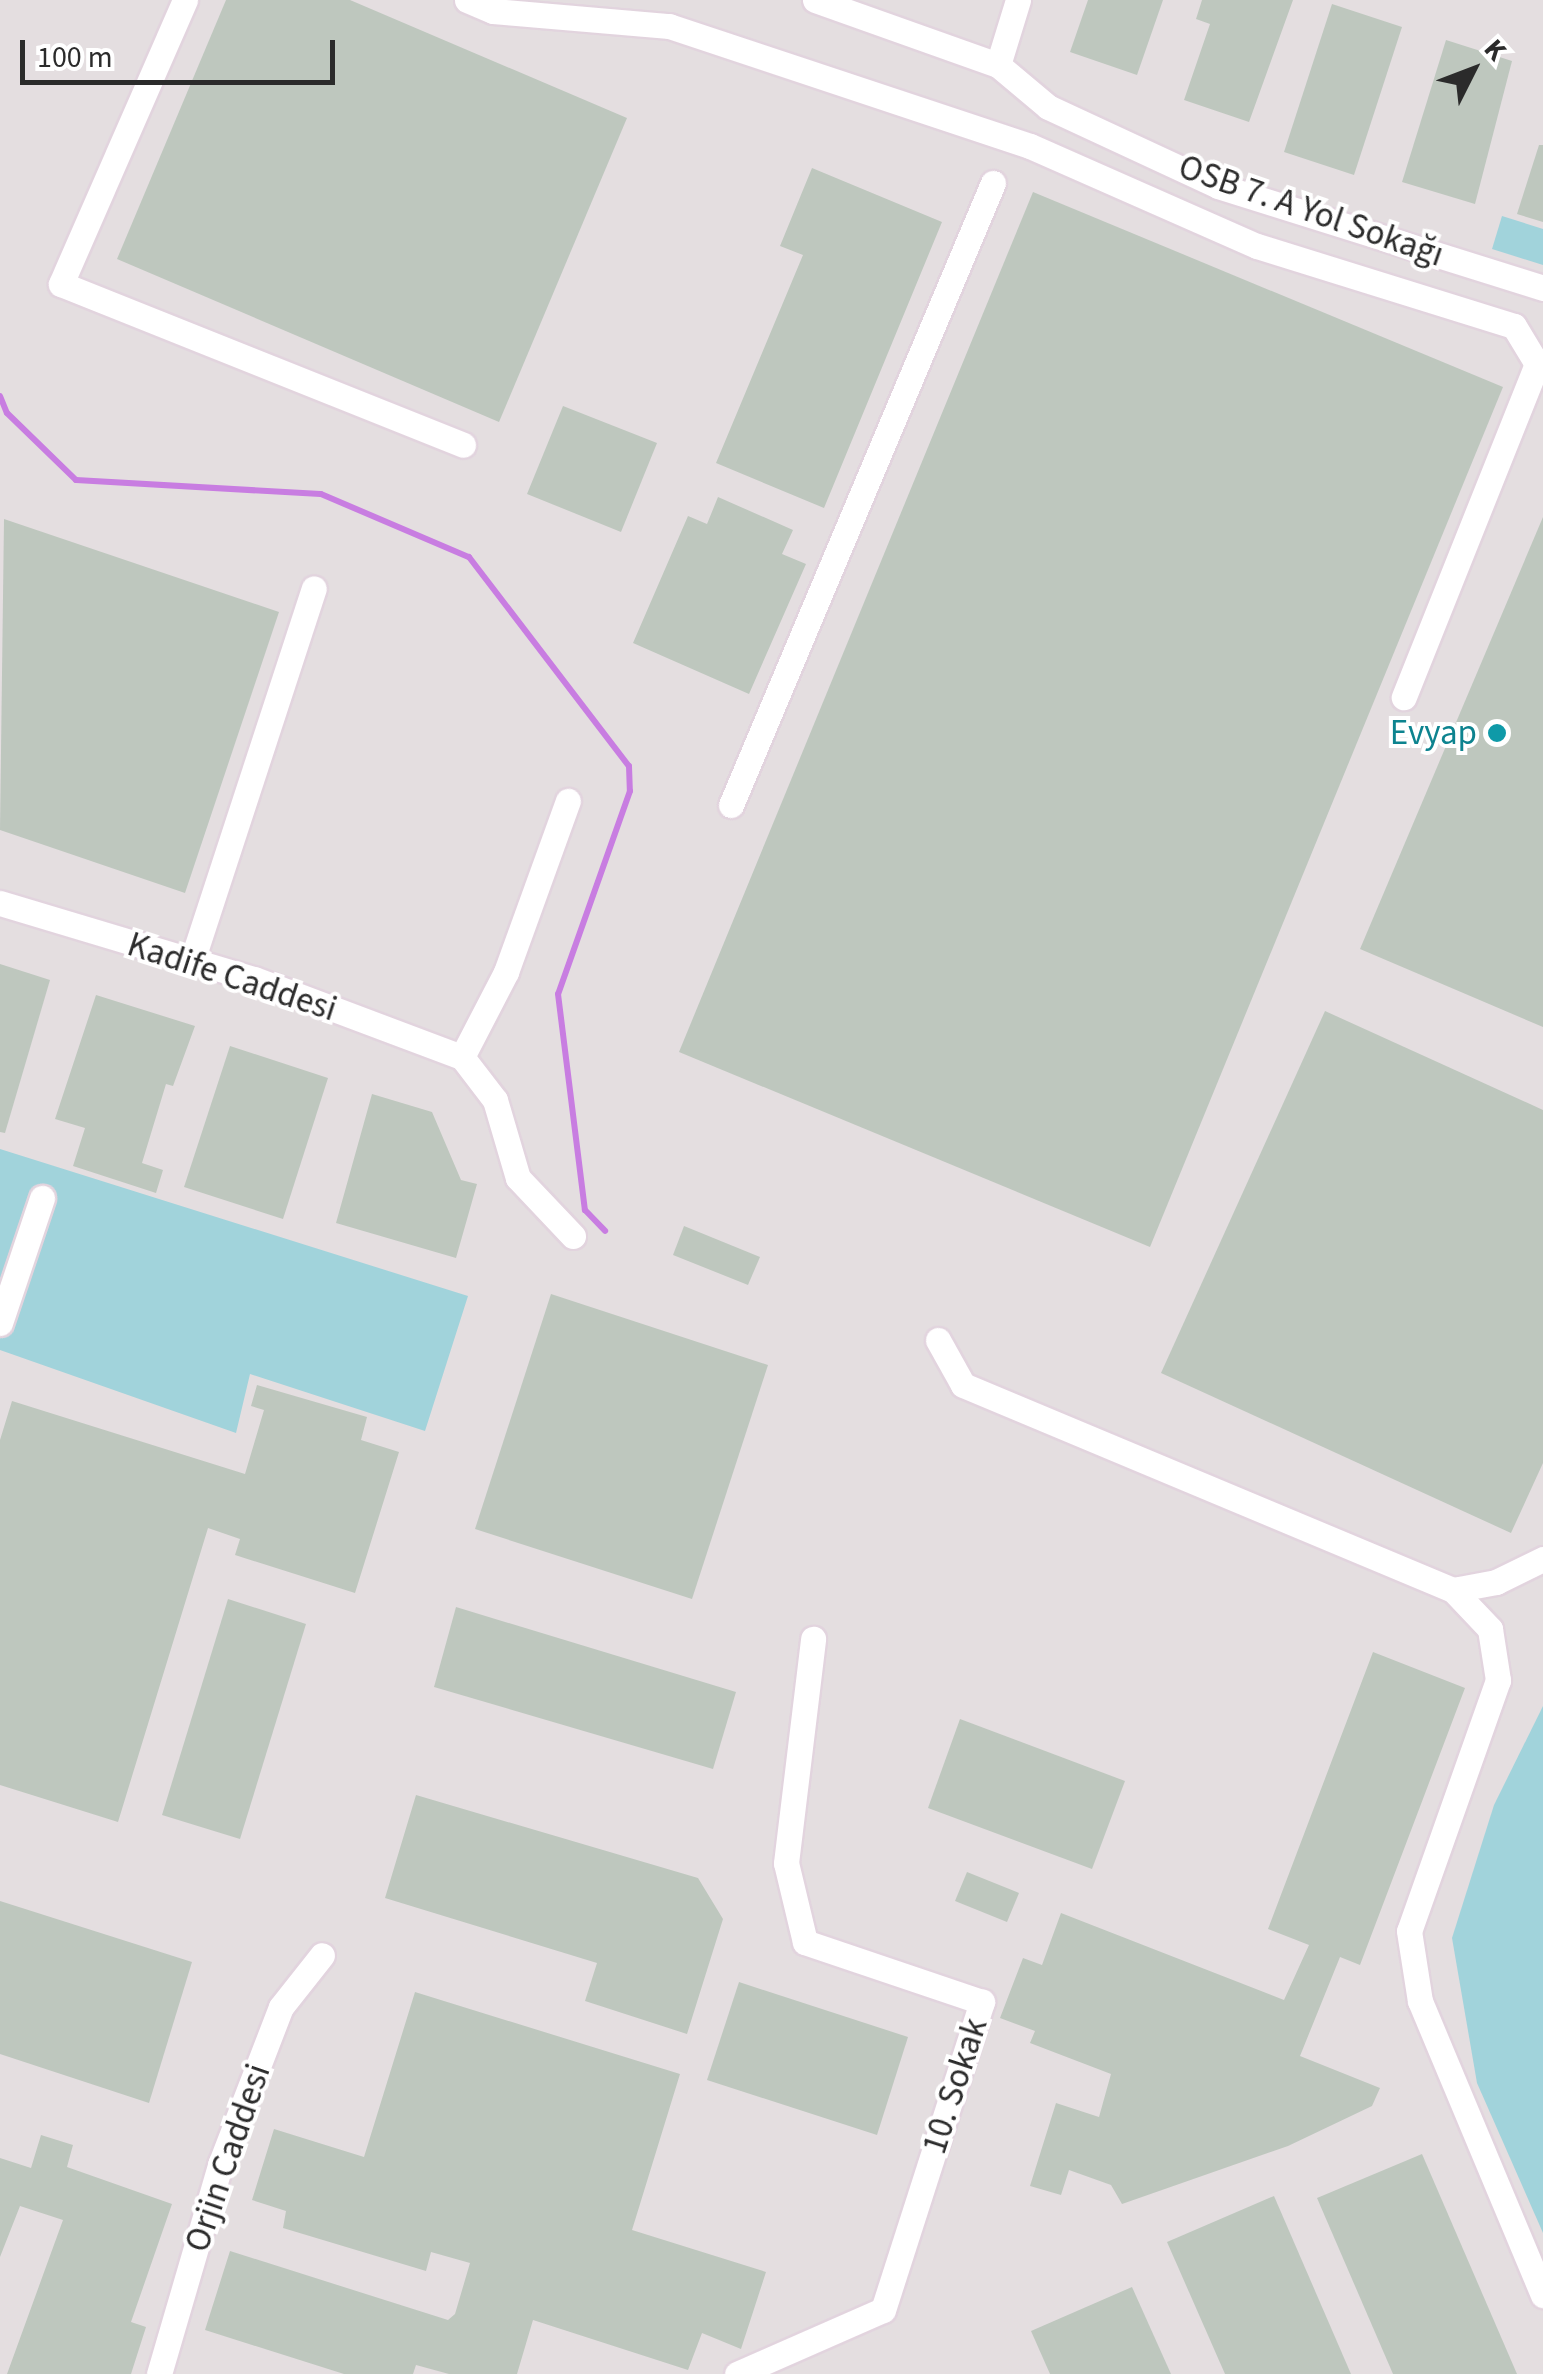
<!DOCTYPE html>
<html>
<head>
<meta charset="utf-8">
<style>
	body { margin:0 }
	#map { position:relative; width:1543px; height:2374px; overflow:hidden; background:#dfebdf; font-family:"Source Sans 3",sans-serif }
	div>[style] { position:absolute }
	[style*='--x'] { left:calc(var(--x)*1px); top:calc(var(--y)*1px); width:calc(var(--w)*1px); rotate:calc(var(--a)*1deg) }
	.industrial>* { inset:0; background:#e4dee0 }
	.green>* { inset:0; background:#a1d3db }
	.stream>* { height:6px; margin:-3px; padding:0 3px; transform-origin:3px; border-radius:3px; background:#c87de1 }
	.building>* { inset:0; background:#bec7be }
	.roads { filter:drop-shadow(2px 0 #e2d4de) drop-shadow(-2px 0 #e2d4de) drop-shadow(0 2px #e2d4de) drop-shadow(0 -2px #e2d4de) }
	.minor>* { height:25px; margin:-12.5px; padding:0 12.5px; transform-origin:12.5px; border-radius:12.5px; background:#fff }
	.dots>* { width:28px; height:28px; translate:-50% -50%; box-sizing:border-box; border:5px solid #fff; border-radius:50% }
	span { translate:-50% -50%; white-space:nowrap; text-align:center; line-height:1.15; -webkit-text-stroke:8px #fff; paint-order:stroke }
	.street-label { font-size:35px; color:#2b2b2b }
	.culture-label { font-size:35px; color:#0d838f }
	.right { translate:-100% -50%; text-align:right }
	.north { position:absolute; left:1423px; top:20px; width:100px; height:100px; -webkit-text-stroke:8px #fff; paint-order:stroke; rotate:48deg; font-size:28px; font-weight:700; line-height:40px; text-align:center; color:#2b2b2b }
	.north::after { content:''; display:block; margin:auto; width:35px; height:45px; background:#2b2b2b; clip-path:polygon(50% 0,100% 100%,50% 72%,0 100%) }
	.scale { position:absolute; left:20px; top:40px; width:315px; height:45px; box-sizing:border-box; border:5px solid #2b2b2b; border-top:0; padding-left:12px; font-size:30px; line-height:35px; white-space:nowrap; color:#2b2b2b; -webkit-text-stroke:8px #fff; paint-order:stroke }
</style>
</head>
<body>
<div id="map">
	<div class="industrial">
		<i style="clip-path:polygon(0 0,1543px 0,1543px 2374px,0 2374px)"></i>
	</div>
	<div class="green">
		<i style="clip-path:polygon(1502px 216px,1543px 229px,1543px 265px,1492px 249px)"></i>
		<i style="clip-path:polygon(0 1149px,468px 1296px,425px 1431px,250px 1374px,236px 1433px,0 1350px)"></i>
		<i style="clip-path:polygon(1543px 1706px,1543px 2233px,1477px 2083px,1452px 1938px,1494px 1805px)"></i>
	</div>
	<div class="stream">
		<i style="--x:0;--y:396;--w:18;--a:68"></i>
		<i style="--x:7;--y:413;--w:96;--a:44.2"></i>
		<i style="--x:76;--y:480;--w:245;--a:3.3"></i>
		<i style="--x:321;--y:494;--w:161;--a:23.1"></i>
		<i style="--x:469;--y:557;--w:263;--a:52.6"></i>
		<i style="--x:629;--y:766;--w:25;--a:88"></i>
		<i style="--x:630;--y:791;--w:215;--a:109.5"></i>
		<i style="--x:558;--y:994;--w:218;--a:82.9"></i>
		<i style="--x:585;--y:1210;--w:29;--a:46"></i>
	</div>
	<div class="building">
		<i style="clip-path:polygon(226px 0,350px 0,627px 118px,499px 422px,117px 259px)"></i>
		<i style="clip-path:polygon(1088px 0,1163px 0,1137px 75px,1070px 52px)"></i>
		<i style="clip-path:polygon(1202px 0,1293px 0,1249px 122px,1184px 100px,1210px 24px,1196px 19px)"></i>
		<i style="clip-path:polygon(1332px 4px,1402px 27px,1354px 175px,1284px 152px)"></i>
		<i style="clip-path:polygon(1446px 40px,1512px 61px,1475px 204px,1402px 182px)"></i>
		<i style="clip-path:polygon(1539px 145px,1543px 145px,1543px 222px,1517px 214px)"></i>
		<i style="clip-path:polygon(812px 168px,942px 222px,824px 508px,716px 463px,803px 255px,780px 246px)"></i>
		<i style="clip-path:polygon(1033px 192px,1503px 387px,1150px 1247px,679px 1052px)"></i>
		<i style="clip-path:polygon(563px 406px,657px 443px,621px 532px,527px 494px)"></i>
		<i style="clip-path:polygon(718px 497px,793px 530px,782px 554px,806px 564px,749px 694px,633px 643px,688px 516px,707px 524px)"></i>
		<i style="clip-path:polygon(1543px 517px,1543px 1027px,1360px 949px)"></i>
		<i style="clip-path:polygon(4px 519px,279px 612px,185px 893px,0 830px)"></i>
		<i style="clip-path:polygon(0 964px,50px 980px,5px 1133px,0 1132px)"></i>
		<i style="clip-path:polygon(96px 995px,195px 1026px,173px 1086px,166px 1084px,142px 1163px,163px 1170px,156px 1193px,73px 1166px,85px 1128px,55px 1119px)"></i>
		<i style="clip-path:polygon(1325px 1011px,1543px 1110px,1543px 1463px,1511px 1533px,1161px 1373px)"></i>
		<i style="clip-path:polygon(230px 1046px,328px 1078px,283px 1219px,184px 1187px)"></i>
		<i style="clip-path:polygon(372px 1094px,432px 1112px,461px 1180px,477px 1184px,456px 1258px,336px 1223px)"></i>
		<i style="clip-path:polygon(684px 1226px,760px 1257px,748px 1285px,673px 1255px)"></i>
		<i style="clip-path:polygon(551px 1294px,768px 1365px,692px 1599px,475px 1529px)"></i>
		<i style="clip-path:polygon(257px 1385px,367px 1417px,361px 1440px,399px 1452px,355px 1593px,235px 1555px,240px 1539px,208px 1528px,118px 1822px,0 1785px,0 1440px,12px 1401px,245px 1474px,264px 1410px,251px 1406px)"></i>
		<i style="clip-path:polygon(228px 1599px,306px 1624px,240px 1839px,162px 1815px)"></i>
		<i style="clip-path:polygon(456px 1607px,736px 1692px,713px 1769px,434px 1687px)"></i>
		<i style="clip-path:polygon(1373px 1652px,1465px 1688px,1360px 1965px,1340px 1957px,1300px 2056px,1380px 2088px,1372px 2106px,1288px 2146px,1122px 2204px,1111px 2185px,1069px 2170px,1061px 2195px,1030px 2186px,1056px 2103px,1099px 2117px,1111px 2074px,1030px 2043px,1035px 2031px,1000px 2018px,1023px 1958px,1042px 1965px,1061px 1913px,1284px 2000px,1309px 1945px,1268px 1929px)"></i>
		<i style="clip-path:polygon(960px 1719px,1125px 1781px,1092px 1869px,928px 1808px)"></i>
		<i style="clip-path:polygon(416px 1795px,698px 1878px,723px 1919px,687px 2034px,585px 2001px,597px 1963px,385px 1898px)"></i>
		<i style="clip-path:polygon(967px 1872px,1019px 1893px,1007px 1922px,955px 1901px)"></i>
		<i style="clip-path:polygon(0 1901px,192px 1962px,149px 2103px,0 2054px)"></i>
		<i style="clip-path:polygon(739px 1982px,908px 2037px,877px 2135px,707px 2080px)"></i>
		<i style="clip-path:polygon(415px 1992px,680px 2074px,632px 2230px,766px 2272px,741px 2349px,702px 2333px,688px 2370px,533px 2320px,517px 2374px,449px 2374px,416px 2365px,413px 2374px,344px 2374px,205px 2330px,230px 2251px,448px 2320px,455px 2314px,470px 2263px,431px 2252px,426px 2271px,283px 2228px,286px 2211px,252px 2200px,274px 2129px,364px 2157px)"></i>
		<i style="clip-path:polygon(41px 2135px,73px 2145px,67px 2167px,172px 2204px,131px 2322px,146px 2327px,131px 2374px,7px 2374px,63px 2220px,20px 2206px,0 2257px,0 2158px,31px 2168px)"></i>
		<i style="clip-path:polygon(1422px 2154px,1517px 2374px,1393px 2374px,1317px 2198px)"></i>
		<i style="clip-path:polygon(1274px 2196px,1351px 2374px,1225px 2374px,1167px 2242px)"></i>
		<i style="clip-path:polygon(1132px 2287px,1171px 2374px,1050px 2374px,1031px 2331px)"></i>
	</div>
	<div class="roads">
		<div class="minor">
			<i style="--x:185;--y:0;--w:310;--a:113.6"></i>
			<i style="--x:61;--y:284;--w:433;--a:21.8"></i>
			<i style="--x:467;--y:0;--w:28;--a:23"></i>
			<i style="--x:493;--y:11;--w:177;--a:4.9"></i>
			<i style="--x:669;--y:26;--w:380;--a:18.4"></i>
			<i style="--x:1030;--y:146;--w:248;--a:23.8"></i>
			<i style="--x:1257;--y:246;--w:269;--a:17.3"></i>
			<i style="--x:1514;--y:326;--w:44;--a:58.8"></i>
			<i style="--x:1537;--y:364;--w:359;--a:111.8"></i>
			<i style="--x:815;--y:0;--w:194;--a:19.6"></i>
			<i style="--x:998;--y:65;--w:65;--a:40"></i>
			<i style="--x:1048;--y:107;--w:187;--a:24.9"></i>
			<i style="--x:1218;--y:186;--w:341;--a:17.4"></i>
			<i style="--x:998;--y:65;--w:68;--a:-72.9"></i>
			<i style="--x:731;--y:805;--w:675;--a:-67.16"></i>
			<i style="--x:0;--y:903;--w:265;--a:16.7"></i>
			<i style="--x:254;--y:979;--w:222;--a:20.6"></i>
			<i style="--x:192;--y:961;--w:392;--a:-71.9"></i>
			<i style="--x:462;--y:1057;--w:96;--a:-62.6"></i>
			<i style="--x:506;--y:972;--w:182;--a:-70.1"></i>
			<i style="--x:462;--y:1057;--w:54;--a:52.5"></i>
			<i style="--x:495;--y:1100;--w:81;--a:73.6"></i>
			<i style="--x:518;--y:1178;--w:80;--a:46.5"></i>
			<i style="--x:0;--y:1323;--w:132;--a:-71.4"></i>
			<i style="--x:938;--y:1340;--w:51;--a:60.9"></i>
			<i style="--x:963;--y:1385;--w:531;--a:22.7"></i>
			<i style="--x:1453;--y:1590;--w:44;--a:-10.5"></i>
			<i style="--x:1496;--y:1582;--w:52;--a:-26.1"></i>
			<i style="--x:1453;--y:1590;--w:54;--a:46.5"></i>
			<i style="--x:1490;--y:1629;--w:52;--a:81.1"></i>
			<i style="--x:1498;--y:1680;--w:266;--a:109.5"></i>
			<i style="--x:1409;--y:1931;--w:71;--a:81.1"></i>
			<i style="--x:1420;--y:2001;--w:319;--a:67.3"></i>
			<i style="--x:159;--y:2374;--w:218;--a:-73.7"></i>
			<i style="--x:220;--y:2165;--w:169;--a:-68.9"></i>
			<i style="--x:281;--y:2007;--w:66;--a:-51.7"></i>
			<i style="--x:737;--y:2374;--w:159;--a:-23.7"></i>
			<i style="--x:883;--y:2310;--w:324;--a:-72.2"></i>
			<i style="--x:982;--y:2002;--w:187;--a:-161.3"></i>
			<i style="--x:805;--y:1942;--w:81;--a:-103.5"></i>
			<i style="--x:786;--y:1863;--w:226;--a:-83.1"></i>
		</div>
	</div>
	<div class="dots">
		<i style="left:1497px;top:733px;background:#0f9aa8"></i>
	</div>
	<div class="street-label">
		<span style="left:1311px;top:211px;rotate:19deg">OSB 7. A Yol Sokağı</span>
		<span style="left:232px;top:977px;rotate:18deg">Kadife Caddesi</span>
		<span style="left:955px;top:2086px;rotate:-72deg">10. Sokak</span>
		<span style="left:228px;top:2158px;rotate:-71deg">Orjin Caddesi</span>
	</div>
	<div class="culture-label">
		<span class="right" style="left:1477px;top:733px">Evyap</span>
	</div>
	<div class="north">K</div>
	<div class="scale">100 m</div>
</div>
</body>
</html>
